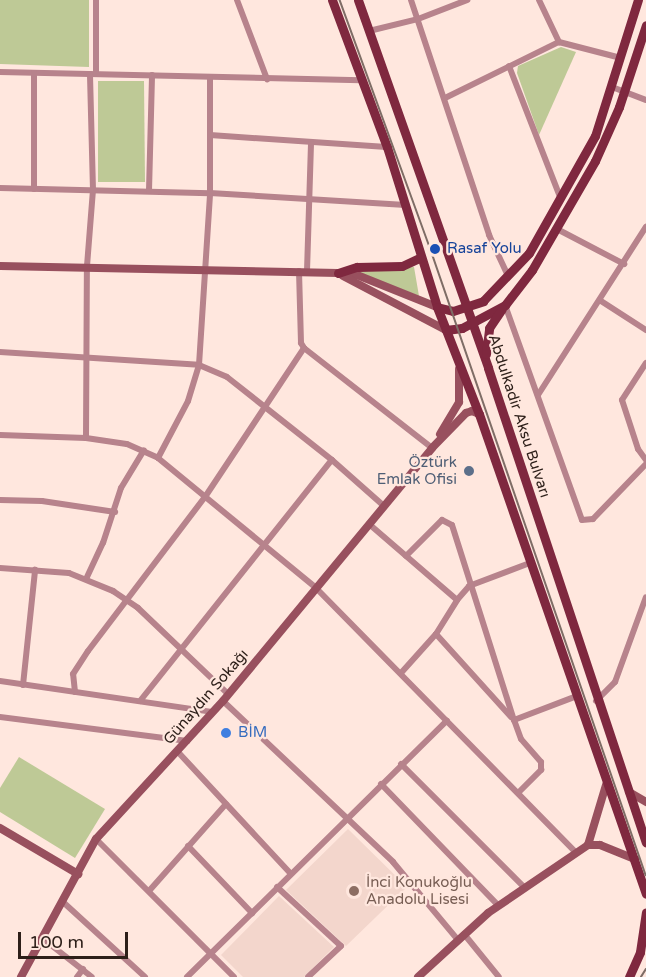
<!DOCTYPE html>
<html>
<head>
<meta charset="utf-8">
<style>
	body { margin:0 }
	#map { position:relative; width:646px; height:977px; overflow:hidden; background:#ffe7de; font-family:"Varela Round",sans-serif }
	div>[style] { position:absolute }
	[style*='--x'] { left:calc(var(--x)*1px); top:calc(var(--y)*1px); width:calc(var(--w)*1px); rotate:calc(var(--a)*1deg) }
	.built>* { inset:0; background:#f3d6cc }
	.green>* { inset:0; background:#bec996 }
	.street>* { height:6px; margin:-3px; padding:0 3px; transform-origin:3px; border-radius:3px; background:#b7838c }
	.secondary>* { height:8px; margin:-4px; padding:0 4px; transform-origin:4px; border-radius:4px; background:#98505e }
	.primary>* { height:9px; margin:-4.5px; padding:0 4.5px; transform-origin:4.5px; border-radius:4.5px; background:#7f283f }
	.tram>* { height:1.5px; margin:-0.75px; padding:0 0.75px; transform-origin:0.75px; border-radius:0.75px; background:#7f6d66 }
	.dots>* { width:16px; height:16px; translate:-50% -50%; box-sizing:border-box; border:3px solid #ffe7de; border-radius:50% }
	span { translate:-50% -50%; white-space:nowrap; text-align:center; line-height:1.15; -webkit-text-stroke:4.5px #ffe7de; paint-order:stroke }
	.transit-label { font-size:15px; color:#164399 }
	.left { translate:0 -50%; text-align:left }
	.street-label { font-size:15px; color:#2d1f19 }
	.service-label { font-size:15px; color:#4e5e75 }
	.right { translate:-100% -50%; text-align:right }
	.shop-label { font-size:15px; color:#366cbe }
	.education-label { font-size:15px; color:#785e54 }
	.scale { position:absolute; left:18px; top:932px; width:110px; height:27px; box-sizing:border-box; border:3px solid #2d1f19; border-top:0; padding-left:8px; font-size:18px; line-height:21px; white-space:nowrap; color:#2d1f19; -webkit-text-stroke:4px #ffe7de; paint-order:stroke }
</style>
</head>
<body>
<div id="map">
	<div class="built">
		<i style="clip-path:polygon(348px 829px,407px 887px,346px 946px,286px 890px)"></i>
		<i style="clip-path:polygon(279px 896px,334px 947px,304px 977px,243px 977px,221px 955px)"></i>
	</div>
	<div class="green">
		<i style="clip-path:polygon(0 0,89px 0,89px 67px,0 64px)"></i>
		<i style="clip-path:polygon(561px 47px,576px 52px,539px 135px,517px 73px,518px 66px)"></i>
		<i style="clip-path:polygon(98px 81px,144px 81px,145px 182px,98px 182px)"></i>
		<i style="clip-path:polygon(414px 267px,419px 296px,355px 271px,379px 270px)"></i>
		<i style="clip-path:polygon(19px 757px,105px 809px,75px 858px,0 812px,0 788px)"></i>
	</div>
	<div class="street">
		<i style="--x:96;--y:0;--w:74;--a:90"></i>
		<i style="--x:237;--y:0;--w:85;--a:69.2"></i>
		<i style="--x:411;--y:0;--w:248;--a:71.6"></i>
		<i style="--x:489;--y:235;--w:45;--a:65.1"></i>
		<i style="--x:539;--y:0;--w:47;--a:64.5"></i>
		<i style="--x:369;--y:31;--w:50;--a:-13.8"></i>
		<i style="--x:418;--y:19;--w:53;--a:-21.2"></i>
		<i style="--x:509;--y:66;--w:141;--a:68.7"></i>
		<i style="--x:0;--y:72;--w:361;--a:1.3"></i>
		<i style="--x:34;--y:73;--w:116;--a:90"></i>
		<i style="--x:612;--y:87;--w:36;--a:21"></i>
		<i style="--x:445;--y:98;--w:127;--a:-26.2"></i>
		<i style="--x:559;--y:42;--w:64;--a:14.5"></i>
		<i style="--x:210;--y:135;--w:177;--a:3.9"></i>
		<i style="--x:0;--y:188;--w:210;--a:1.4"></i>
		<i style="--x:210;--y:193;--w:196;--a:3.5"></i>
		<i style="--x:149;--y:191;--w:116;--a:-88.5"></i>
		<i style="--x:557;--y:229;--w:76;--a:27.6"></i>
		<i style="--x:299;--y:271;--w:72;--a:88.4"></i>
		<i style="--x:301;--y:343;--w:6;--a:59"></i>
		<i style="--x:307;--y:271;--w:127;--a:-88.2"></i>
		<i style="--x:601;--y:301;--w:54;--a:32.8"></i>
		<i style="--x:505;--y:305;--w:228;--a:70.3"></i>
		<i style="--x:582;--y:520;--w:11;--a:-5"></i>
		<i style="--x:593;--y:519;--w:76;--a:-46.1"></i>
		<i style="--x:0;--y:352;--w:199;--a:3.7"></i>
		<i style="--x:199;--y:365;--w:30;--a:23"></i>
		<i style="--x:227;--y:377;--w:134;--a:38.3"></i>
		<i style="--x:332;--y:460;--w:69;--a:41.5"></i>
		<i style="--x:646;--y:363;--w:44;--a:123"></i>
		<i style="--x:622;--y:400;--w:52;--a:71.9"></i>
		<i style="--x:638;--y:449;--w:14;--a:54"></i>
		<i style="--x:538;--y:395;--w:200;--a:-57.3"></i>
		<i style="--x:0;--y:435;--w:86;--a:2"></i>
		<i style="--x:86;--y:438;--w:41;--a:8.3"></i>
		<i style="--x:127;--y:444;--w:34;--a:24"></i>
		<i style="--x:158;--y:458;--w:205;--a:39.4"></i>
		<i style="--x:316;--y:588;--w:371;--a:45.5"></i>
		<i style="--x:86;--y:438;--w:172;--a:-89.7"></i>
		<i style="--x:87;--y:266;--w:76;--a:-85.5"></i>
		<i style="--x:93;--y:190;--w:116;--a:-91.5"></i>
		<i style="--x:158;--y:458;--w:64;--a:-62.2"></i>
		<i style="--x:188;--y:401;--w:38;--a:-73"></i>
		<i style="--x:199;--y:365;--w:172;--a:-86.3"></i>
		<i style="--x:210;--y:193;--w:115;--a:-90"></i>
		<i style="--x:0;--y:500;--w:42;--a:1.4"></i>
		<i style="--x:42;--y:501;--w:74;--a:8.6"></i>
		<i style="--x:369;--y:524;--w:116;--a:40.8"></i>
		<i style="--x:457;--y:600;--w:18;--a:-49"></i>
		<i style="--x:469;--y:586;--w:65;--a:-20.7"></i>
		<i style="--x:406;--y:556;--w:51;--a:-45"></i>
		<i style="--x:442;--y:520;--w:11;--a:27"></i>
		<i style="--x:452;--y:525;--w:205;--a:72.4"></i>
		<i style="--x:0;--y:568;--w:69;--a:4.1"></i>
		<i style="--x:69;--y:573;--w:48;--a:22.2"></i>
		<i style="--x:113;--y:591;--w:30;--a:34"></i>
		<i style="--x:138;--y:608;--w:124;--a:43.7"></i>
		<i style="--x:87;--y:577;--w:38;--a:-65"></i>
		<i style="--x:103;--y:543;--w:58;--a:-71.9"></i>
		<i style="--x:121;--y:488;--w:44;--a:-58.8"></i>
		<i style="--x:436;--y:634;--w:112;--a:47.9"></i>
		<i style="--x:401;--y:673;--w:52;--a:-48.1"></i>
		<i style="--x:436;--y:634;--w:40;--a:-58"></i>
		<i style="--x:0;--y:681;--w:214;--a:8.3"></i>
		<i style="--x:23;--y:685;--w:116;--a:-84"></i>
		<i style="--x:75;--y:692;--w:18;--a:-96"></i>
		<i style="--x:73;--y:674;--w:27;--a:-57"></i>
		<i style="--x:88;--y:651;--w:193;--a:-52.8"></i>
		<i style="--x:205;--y:497;--w:179;--a:-56.4"></i>
		<i style="--x:304;--y:348;--w:162;--a:38"></i>
		<i style="--x:140;--y:701;--w:308;--a:-51.5"></i>
		<i style="--x:223;--y:701;--w:234;--a:43.4"></i>
		<i style="--x:393;--y:862;--w:102;--a:50.2"></i>
		<i style="--x:596;--y:701;--w:27;--a:-45"></i>
		<i style="--x:615;--y:682;--w:90;--a:-70"></i>
		<i style="--x:0;--y:717;--w:189;--a:7.3"></i>
		<i style="--x:178;--y:752;--w:165;--a:47.2"></i>
		<i style="--x:401;--y:764;--w:173;--a:45"></i>
		<i style="--x:381;--y:784;--w:168;--a:46"></i>
		<i style="--x:518;--y:793;--w:33;--a:-45"></i>
		<i style="--x:541;--y:770;--w:8;--a:-90"></i>
		<i style="--x:541;--y:762;--w:30;--a:-131"></i>
		<i style="--x:521;--y:739;--w:20;--a:-110"></i>
		<i style="--x:514;--y:720;--w:67;--a:-20.9"></i>
		<i style="--x:96;--y:839;--w:195;--a:45"></i>
		<i style="--x:188;--y:846;--w:93;--a:46.3"></i>
		<i style="--x:277;--y:887;--w:87;--a:42.7"></i>
		<i style="--x:341;--y:946;--w:45;--a:136.8"></i>
		<i style="--x:149;--y:891;--w:116;--a:-48.5"></i>
		<i style="--x:63;--y:902;--w:111;--a:42.4"></i>
		<i style="--x:464;--y:934;--w:55;--a:50.9"></i>
		<i style="--x:42;--y:938;--w:63;--a:38"></i>
		<i style="--x:77;--y:977;--w:10;--a:-53"></i>
		<i style="--x:187;--y:977;--w:365;--a:-44.6"></i>
	</div>
	<div class="secondary">
		<i style="--x:0;--y:266;--w:338;--a:1.2"></i>
		<i style="--x:338;--y:273;--w:19;--a:6"></i>
		<i style="--x:357;--y:275;--w:86;--a:21.8"></i>
		<i style="--x:343;--y:276;--w:116;--a:27.7"></i>
		<i style="--x:440;--y:434;--w:37;--a:-59"></i>
		<i style="--x:459;--y:402;--w:33;--a:-90"></i>
		<i style="--x:629;--y:792;--w:20;--a:30"></i>
		<i style="--x:0;--y:828;--w:91;--a:30.5"></i>
		<i style="--x:588;--y:845;--w:63;--a:-73.3"></i>
		<i style="--x:21;--y:977;--w:157;--a:-61.5"></i>
		<i style="--x:96;--y:839;--w:188;--a:-47.4"></i>
		<i style="--x:223;--y:701;--w:328;--a:-50.4"></i>
		<i style="--x:432;--y:448;--w:49;--a:-45.8"></i>
		<i style="--x:466;--y:413;--w:6;--a:-18"></i>
		<i style="--x:472;--y:411;--w:8;--a:23"></i>
		<i style="--x:418;--y:977;--w:95;--a:-42.4"></i>
		<i style="--x:488;--y:913;--w:121;--a:-34.2"></i>
		<i style="--x:588;--y:845;--w:12;--a:0"></i>
		<i style="--x:600;--y:845;--w:38;--a:22"></i>
	</div>
	<div class="primary">
		<i style="--x:332;--y:0;--w:157;--a:69.5"></i>
		<i style="--x:387;--y:147;--w:168;--a:72.6"></i>
		<i style="--x:437;--y:307;--w:115;--a:68.6"></i>
		<i style="--x:479;--y:414;--w:508;--a:70.82"></i>
		<i style="--x:358;--y:0;--w:390;--a:70.5"></i>
		<i style="--x:488;--y:368;--w:500;--a:71.6"></i>
		<i style="--x:338;--y:273;--w:20;--a:-18"></i>
		<i style="--x:357;--y:267;--w:45;--a:-1.3"></i>
		<i style="--x:402;--y:266;--w:21;--a:-25"></i>
		<i style="--x:437;--y:307;--w:16;--a:14"></i>
		<i style="--x:453;--y:311;--w:32;--a:-18"></i>
		<i style="--x:483;--y:301;--w:66;--a:-46.2"></i>
		<i style="--x:529;--y:253;--w:134;--a:-60.6"></i>
		<i style="--x:595;--y:136;--w:143;--a:-72.5"></i>
		<i style="--x:446;--y:330;--w:16;--a:-7"></i>
		<i style="--x:462;--y:328;--w:49;--a:-28.1"></i>
		<i style="--x:505;--y:305;--w:44;--a:-52.4"></i>
		<i style="--x:532;--y:270;--w:126;--a:-60"></i>
		<i style="--x:595;--y:161;--w:59;--a:-66"></i>
		<i style="--x:619;--y:107;--w:86;--a:-71.8"></i>
		<i style="--x:486;--y:354;--w:26;--a:-83"></i>
		<i style="--x:489;--y:328;--w:23;--a:-56"></i>
		<i style="--x:629;--y:977;--w:27;--a:-66"></i>
		<i style="--x:640;--y:952;--w:40;--a:-81.5"></i>
	</div>
	<div class="tram">
		<i style="--x:340;--y:0;--w:266;--a:70"></i>
		<i style="--x:431;--y:250;--w:661;--a:71.02"></i>
		<i style="--x:641;--y:977;--w:9;--a:-58"></i>
	</div>
	<div class="dots">
		<i style="left:435px;top:249px;background:#1a4fb4"></i>
		<i style="left:469px;top:471px;background:#5c6f8a"></i>
		<i style="left:226px;top:733px;background:#3f7fe0"></i>
		<i style="left:354px;top:891px;background:#8d6e63"></i>
	</div>
	<div class="transit-label">
		<span class="left" style="left:447px;top:249px">Rasaf Yolu</span>
	</div>
	<div class="street-label">
		<span style="left:519px;top:416px;rotate:72deg">Abdulkadir Aksu Bulvarı</span>
		<span style="left:206px;top:697px;rotate:-49deg">Günaydın Sokağı</span>
	</div>
	<div class="service-label">
		<span class="right" style="left:457px;top:471px">Öztürk<br>Emlak Ofisi</span>
	</div>
	<div class="shop-label">
		<span class="left" style="left:238px;top:733px">BİM</span>
	</div>
	<div class="education-label">
		<span class="left" style="left:366px;top:891px">İnci Konukoğlu<br>Anadolu Lisesi</span>
	</div>
	<div class="scale">100 m</div>
</div>
</body>
</html>
